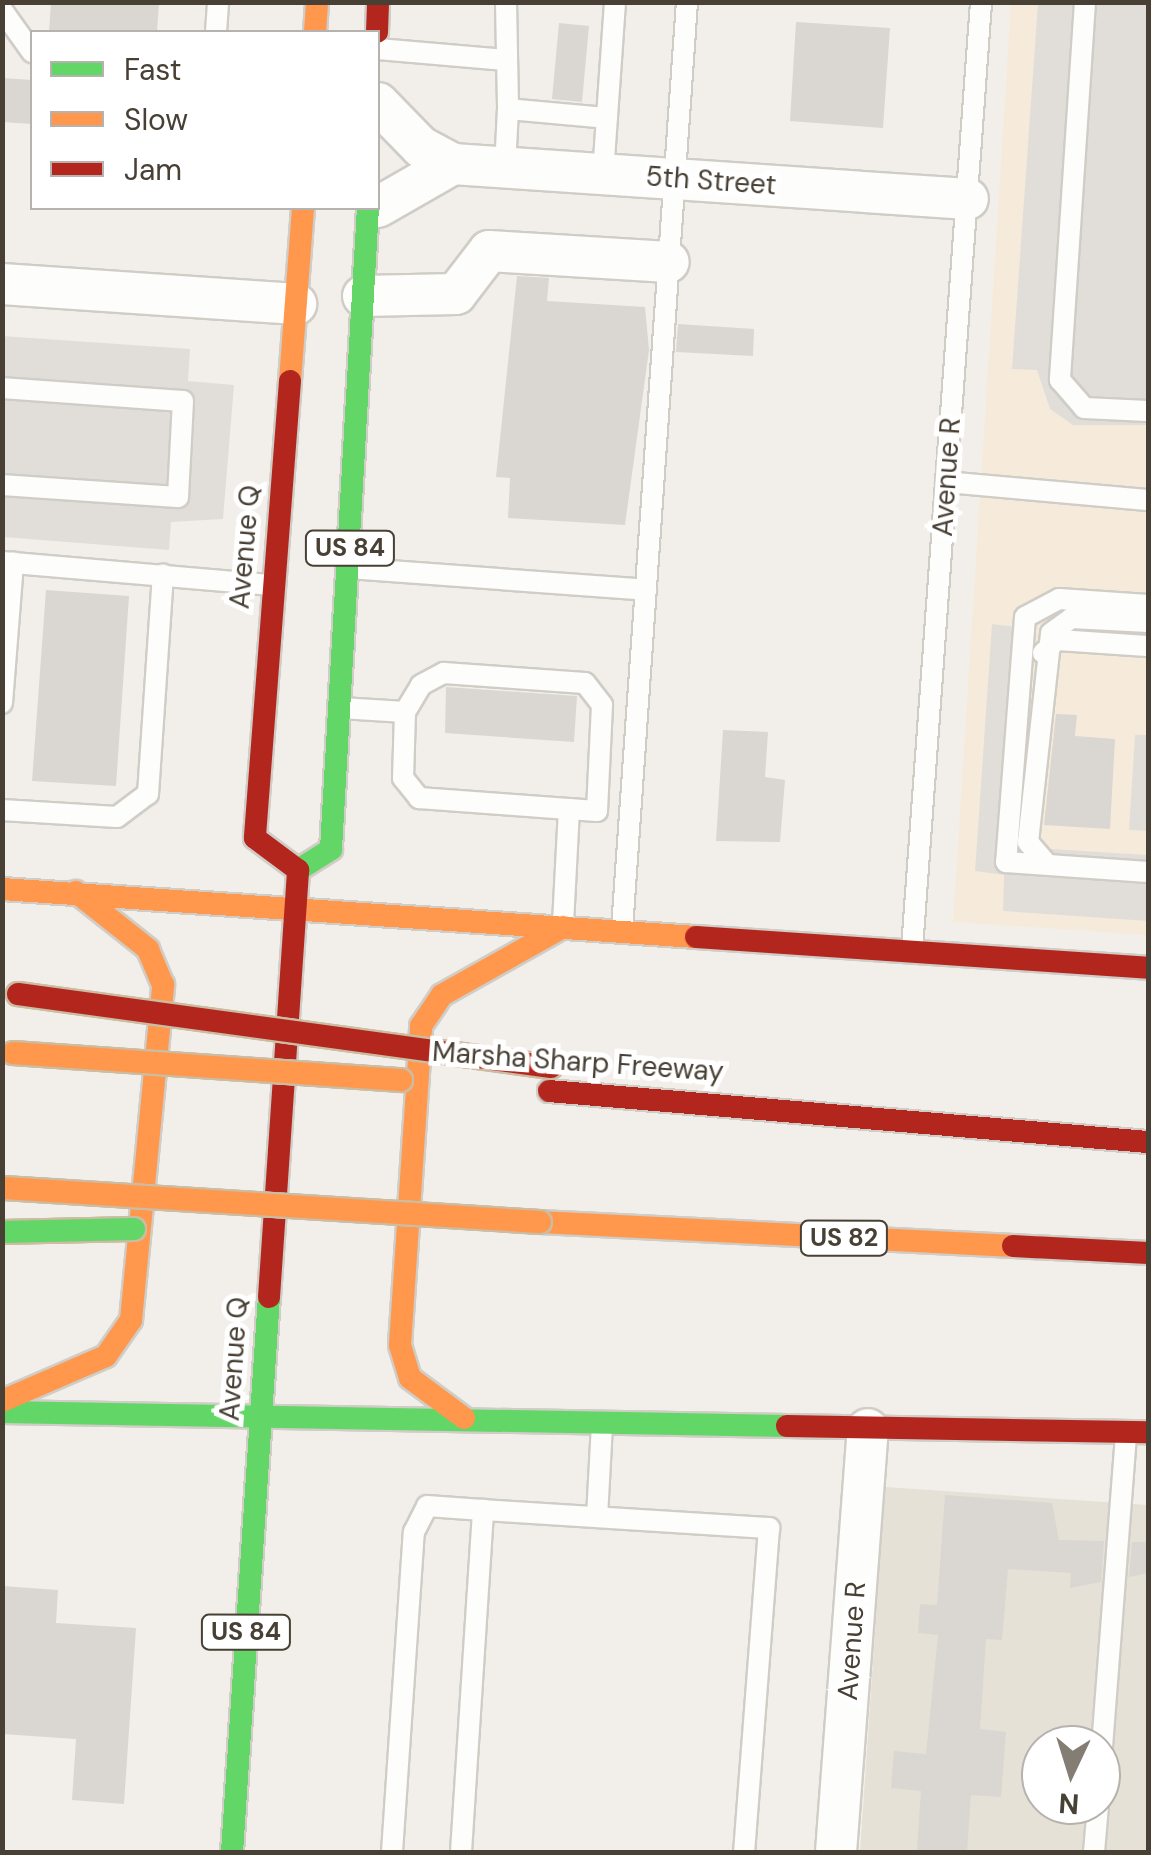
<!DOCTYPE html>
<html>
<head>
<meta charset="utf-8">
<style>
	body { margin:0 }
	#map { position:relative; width:1151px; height:1855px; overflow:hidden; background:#f2efea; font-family:"DM Sans",sans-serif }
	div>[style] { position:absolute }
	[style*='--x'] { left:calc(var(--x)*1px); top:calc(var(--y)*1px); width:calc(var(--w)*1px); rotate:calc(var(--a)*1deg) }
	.residential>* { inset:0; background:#e6e1d7 }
	.commercial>* { inset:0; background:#f6ebdb }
	.parking>* { inset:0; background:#e1deda }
	.building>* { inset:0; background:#dad6d1 }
	.roads { filter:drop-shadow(2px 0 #d0cdc7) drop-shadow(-2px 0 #d0cdc7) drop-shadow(0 2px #d0cdc7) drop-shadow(0 -2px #d0cdc7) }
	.lane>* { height:20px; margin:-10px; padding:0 10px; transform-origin:10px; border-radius:10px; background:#fdfdfc }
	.street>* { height:40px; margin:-20px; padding:0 20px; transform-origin:20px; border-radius:20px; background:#fdfdfc }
	.fast>* { height:22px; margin:-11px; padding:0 11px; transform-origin:11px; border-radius:11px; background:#63d668 }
	.slow>* { height:22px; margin:-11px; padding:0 11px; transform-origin:11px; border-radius:11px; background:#ff974d }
	.jam>* { height:22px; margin:-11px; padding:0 11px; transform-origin:11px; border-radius:11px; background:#b3261e }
	.bridges { filter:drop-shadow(2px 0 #ccbca2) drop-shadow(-2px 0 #ccbca2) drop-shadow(0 2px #ccbca2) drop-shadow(0 -2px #ccbca2) }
	.fast-bridge>* { height:22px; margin:-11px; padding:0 11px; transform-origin:11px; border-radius:11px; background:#63d668 }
	.slow-bridge>* { height:22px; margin:-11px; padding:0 11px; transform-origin:11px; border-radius:11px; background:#ff974d }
	.jam-bridge>* { height:22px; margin:-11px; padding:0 11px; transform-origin:11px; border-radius:11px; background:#b3261e }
	span { translate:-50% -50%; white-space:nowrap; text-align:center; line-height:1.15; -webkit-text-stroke:10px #fff; paint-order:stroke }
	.shield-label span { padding:2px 8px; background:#fff; border:2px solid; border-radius:8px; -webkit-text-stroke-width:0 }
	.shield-label { font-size:25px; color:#484035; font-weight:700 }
	.street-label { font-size:28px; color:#484035 }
	.frame { position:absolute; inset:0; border:5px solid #484035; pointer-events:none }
	.legend { position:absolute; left:30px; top:30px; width:350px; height:180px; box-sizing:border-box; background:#fff; border:2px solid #b6b3ae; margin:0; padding:12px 18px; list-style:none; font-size:30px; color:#484035 }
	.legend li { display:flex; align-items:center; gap:20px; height:50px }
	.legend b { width:50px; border:2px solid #b6b3ae }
	.north { position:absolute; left:1021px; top:1725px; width:100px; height:100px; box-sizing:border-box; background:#fff; border:2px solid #b6b3ae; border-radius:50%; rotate:184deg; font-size:28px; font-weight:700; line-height:40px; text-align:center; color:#484035 }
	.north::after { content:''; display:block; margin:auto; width:35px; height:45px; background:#847d74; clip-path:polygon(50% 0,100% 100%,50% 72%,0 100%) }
</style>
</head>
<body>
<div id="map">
	<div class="residential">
		<i style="clip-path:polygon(evenodd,885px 1487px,1148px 1505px,1148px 1852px,860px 1852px,885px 1487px,1041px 1745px,1101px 1745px,1101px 1805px,1041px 1805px,1041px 1745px)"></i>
	</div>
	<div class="commercial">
		<i style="clip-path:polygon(1011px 3px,1148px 3px,1148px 935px,953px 922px)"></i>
	</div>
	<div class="parking">
		<i style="clip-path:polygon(1038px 3px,1148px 3px,1148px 425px,1073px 425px,1050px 409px,1037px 370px,1012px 369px)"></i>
		<i style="clip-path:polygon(2px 336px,190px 349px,188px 381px,234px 385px,223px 519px,171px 522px,169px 550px,3px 537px)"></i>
		<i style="clip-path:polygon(992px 624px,1034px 629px,1018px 847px,1148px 855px,1148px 921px,1003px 911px,1004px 875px,975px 871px)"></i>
		<i style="clip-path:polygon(1135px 735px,1148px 735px,1148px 831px,1129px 830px)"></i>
	</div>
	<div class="building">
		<i style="clip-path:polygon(51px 2px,159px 2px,157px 32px,49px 32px)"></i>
		<i style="clip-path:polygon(796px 22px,890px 28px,883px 128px,790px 121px)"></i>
		<i style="clip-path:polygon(559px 23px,589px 26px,582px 102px,552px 99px)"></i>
		<i style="clip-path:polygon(2px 78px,32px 80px,32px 124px,2px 122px)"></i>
		<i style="clip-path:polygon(517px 276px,549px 278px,547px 301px,645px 307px,649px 350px,625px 525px,508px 518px,510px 478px,496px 477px)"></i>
		<i style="clip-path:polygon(678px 324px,754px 329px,753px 356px,676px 352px)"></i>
		<i style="clip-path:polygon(46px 590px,129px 596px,116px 786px,32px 781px)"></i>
		<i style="clip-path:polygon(446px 687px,577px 696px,574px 742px,445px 733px)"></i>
		<i style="clip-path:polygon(1056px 714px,1077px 715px,1075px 736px,1115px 739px,1110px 829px,1044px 825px)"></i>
		<i style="clip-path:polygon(723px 730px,768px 732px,765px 777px,785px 780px,780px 842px,716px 841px)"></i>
		<i style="clip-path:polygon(945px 1495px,1052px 1503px,1059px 1540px,1104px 1541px,1101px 1582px,1070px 1588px,1071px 1573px,1008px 1569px,1002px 1640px,986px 1639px,980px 1729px,1006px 1732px,1001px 1797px,971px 1795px,967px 1852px,917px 1850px,921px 1791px,891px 1788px,894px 1751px,926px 1754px,938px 1635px,918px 1633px,920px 1604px,937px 1605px)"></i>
		<i style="clip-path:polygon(1132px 1542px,1148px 1542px,1148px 1573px,1129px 1577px)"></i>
		<i style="clip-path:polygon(2px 1586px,58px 1590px,56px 1623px,136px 1628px,124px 1804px,72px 1800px,76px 1739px,2px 1734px)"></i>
	</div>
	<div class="roads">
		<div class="lane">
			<i style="--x:506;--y:2;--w:107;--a:88.9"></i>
			<i style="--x:1085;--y:2;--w:379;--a:93.8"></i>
			<i style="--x:1060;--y:380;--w:37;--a:49"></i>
			<i style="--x:1084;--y:408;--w:64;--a:2.7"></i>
			<i style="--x:2;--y:10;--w:52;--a:54.5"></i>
			<i style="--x:216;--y:32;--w:30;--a:-86"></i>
			<i style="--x:378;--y:49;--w:128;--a:4.9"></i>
			<i style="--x:505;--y:168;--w:59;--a:-87.1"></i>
			<i style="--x:508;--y:109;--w:99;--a:5.2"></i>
			<i style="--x:603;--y:174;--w:172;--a:-86"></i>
			<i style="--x:2;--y:388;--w:181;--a:4.1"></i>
			<i style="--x:183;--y:401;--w:96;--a:93"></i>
			<i style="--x:178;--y:497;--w:176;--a:-176.1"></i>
			<i style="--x:946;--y:482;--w:203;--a:5.1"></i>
			<i style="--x:2;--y:562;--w:271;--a:4.9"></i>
			<i style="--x:349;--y:568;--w:298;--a:4.2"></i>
			<i style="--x:1148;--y:605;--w:89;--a:-176.1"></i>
			<i style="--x:1059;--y:599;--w:38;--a:152"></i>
			<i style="--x:1025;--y:617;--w:246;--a:94.4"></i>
			<i style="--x:1006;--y:862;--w:142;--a:4"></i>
			<i style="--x:1043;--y:653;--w:19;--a:-43"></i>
			<i style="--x:1057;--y:640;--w:91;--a:3.8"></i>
			<i style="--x:2;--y:703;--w:141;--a:-85.5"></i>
			<i style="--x:341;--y:708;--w:64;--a:3.6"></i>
			<i style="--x:405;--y:712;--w:66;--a:91.7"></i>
			<i style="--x:403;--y:778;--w:26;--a:51"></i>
			<i style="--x:419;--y:798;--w:150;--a:4.2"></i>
			<i style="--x:569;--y:809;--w:116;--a:93"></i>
			<i style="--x:405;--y:712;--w:31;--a:-59"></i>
			<i style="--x:421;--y:685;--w:26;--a:-28"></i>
			<i style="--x:444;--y:673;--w:141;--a:4.1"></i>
			<i style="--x:585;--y:683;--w:28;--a:52"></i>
			<i style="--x:602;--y:705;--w:106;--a:92.7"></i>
			<i style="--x:597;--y:811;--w:28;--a:-176"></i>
			<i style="--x:2;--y:810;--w:115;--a:3.5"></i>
			<i style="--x:117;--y:817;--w:39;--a:-37"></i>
			<i style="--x:148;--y:794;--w:220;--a:-86.1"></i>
			<i style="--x:1047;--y:864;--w:29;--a:-131"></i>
			<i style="--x:1028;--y:842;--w:210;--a:-83.7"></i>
			<i style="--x:1051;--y:633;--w:26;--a:-36"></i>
			<i style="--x:1072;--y:618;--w:76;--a:3"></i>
			<i style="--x:622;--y:929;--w:929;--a:-85.99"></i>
			<i style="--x:912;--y:949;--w:950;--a:-85.83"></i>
			<i style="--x:597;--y:1517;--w:92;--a:-86.9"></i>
			<i style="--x:1101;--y:1760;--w:327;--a:-85.6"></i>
			<i style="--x:392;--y:1852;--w:321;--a:-86.1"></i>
			<i style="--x:414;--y:1532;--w:29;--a:-63"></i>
			<i style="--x:427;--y:1506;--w:56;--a:4.1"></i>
			<i style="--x:461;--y:1852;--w:343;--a:-86.3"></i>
			<i style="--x:483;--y:1510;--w:287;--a:3.6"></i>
			<i style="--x:769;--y:1528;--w:325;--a:94.4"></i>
			<i style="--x:1094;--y:1852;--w:47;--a:-85.1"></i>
		</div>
		<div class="street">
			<i style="--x:378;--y:103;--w:62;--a:45.7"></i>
			<i style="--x:421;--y:147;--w:36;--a:28"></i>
			<i style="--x:453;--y:164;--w:516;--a:3.89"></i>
			<i style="--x:378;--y:207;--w:86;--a:-29.8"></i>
			<i style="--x:2;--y:284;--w:295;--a:3.9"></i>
			<i style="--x:363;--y:296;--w:93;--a:-1.2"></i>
			<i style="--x:456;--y:294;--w:54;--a:-52.5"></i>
			<i style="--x:489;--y:251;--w:180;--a:3.5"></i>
			<i style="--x:836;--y:1852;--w:424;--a:-85.7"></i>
		</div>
		<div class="fast">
			<i style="--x:298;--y:870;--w:39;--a:-32"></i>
			<i style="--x:331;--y:849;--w:642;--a:-86.7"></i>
			<i style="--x:2;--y:1412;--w:785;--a:1.02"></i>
			<i style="--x:232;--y:1852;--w:556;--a:-86.19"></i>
		</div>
		<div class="slow">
			<i style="--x:315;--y:32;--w:30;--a:-86"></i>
			<i style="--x:290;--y:381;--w:173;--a:-85.7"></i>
			<i style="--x:2;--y:889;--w:696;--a:3.96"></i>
			<i style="--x:540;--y:1222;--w:474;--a:2.9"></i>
			<i style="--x:2;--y:1401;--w:113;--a:-23.4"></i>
			<i style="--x:106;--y:1356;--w:44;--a:-55.2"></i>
			<i style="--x:131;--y:1320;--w:337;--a:-84.5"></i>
			<i style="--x:163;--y:985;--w:39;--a:-113"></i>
			<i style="--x:148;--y:949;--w:92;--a:-141.6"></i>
			<i style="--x:464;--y:1418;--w:67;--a:-143.5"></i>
			<i style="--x:410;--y:1378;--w:34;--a:-107"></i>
			<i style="--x:400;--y:1345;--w:320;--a:-86.2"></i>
			<i style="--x:421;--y:1026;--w:37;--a:-56"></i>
			<i style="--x:442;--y:995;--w:139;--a:-29.3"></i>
		</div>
		<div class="jam">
			<i style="--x:377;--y:32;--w:30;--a:-88"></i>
			<i style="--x:290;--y:381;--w:458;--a:94.4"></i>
			<i style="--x:255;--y:838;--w:54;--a:36.7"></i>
			<i style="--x:696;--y:937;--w:453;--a:3.9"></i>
			<i style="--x:549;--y:1091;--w:601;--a:4.87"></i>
			<i style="--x:1013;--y:1246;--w:135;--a:3"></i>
			<i style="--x:269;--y:1297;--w:428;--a:-86.1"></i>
			<i style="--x:787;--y:1426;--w:361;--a:1"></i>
		</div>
	</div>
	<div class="bridges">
		<div class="fast-bridge">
			<i style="--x:2;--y:1232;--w:132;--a:-1.3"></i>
		</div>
		<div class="slow-bridge">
			<i style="--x:13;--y:1053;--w:389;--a:4"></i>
			<i style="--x:4;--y:1188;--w:537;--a:3.63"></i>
		</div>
		<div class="jam-bridge">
			<i style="--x:18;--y:994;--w:538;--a:7.8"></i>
		</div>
	</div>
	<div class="shield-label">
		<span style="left:350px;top:548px">US 84</span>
		<span style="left:844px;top:1238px">US 82</span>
		<span style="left:246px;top:1632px">US 84</span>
	</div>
	<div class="street-label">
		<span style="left:711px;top:181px;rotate:4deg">5th Street</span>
		<span style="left:947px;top:477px;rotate:-86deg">Avenue R</span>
		<span style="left:245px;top:547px;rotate:-85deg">Avenue Q</span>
		<span style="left:578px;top:1062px;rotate:4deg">Marsha Sharp Freeway</span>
		<span style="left:234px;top:1359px;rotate:-86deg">Avenue Q</span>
		<span style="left:852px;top:1641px;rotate:-86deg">Avenue R</span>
	</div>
	<div class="frame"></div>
	<ul class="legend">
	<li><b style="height:12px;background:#63d668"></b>Fast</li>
	<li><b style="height:12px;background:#ff974d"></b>Slow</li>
	<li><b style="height:12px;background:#b3261e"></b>Jam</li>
	</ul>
	<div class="north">N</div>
</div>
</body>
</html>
